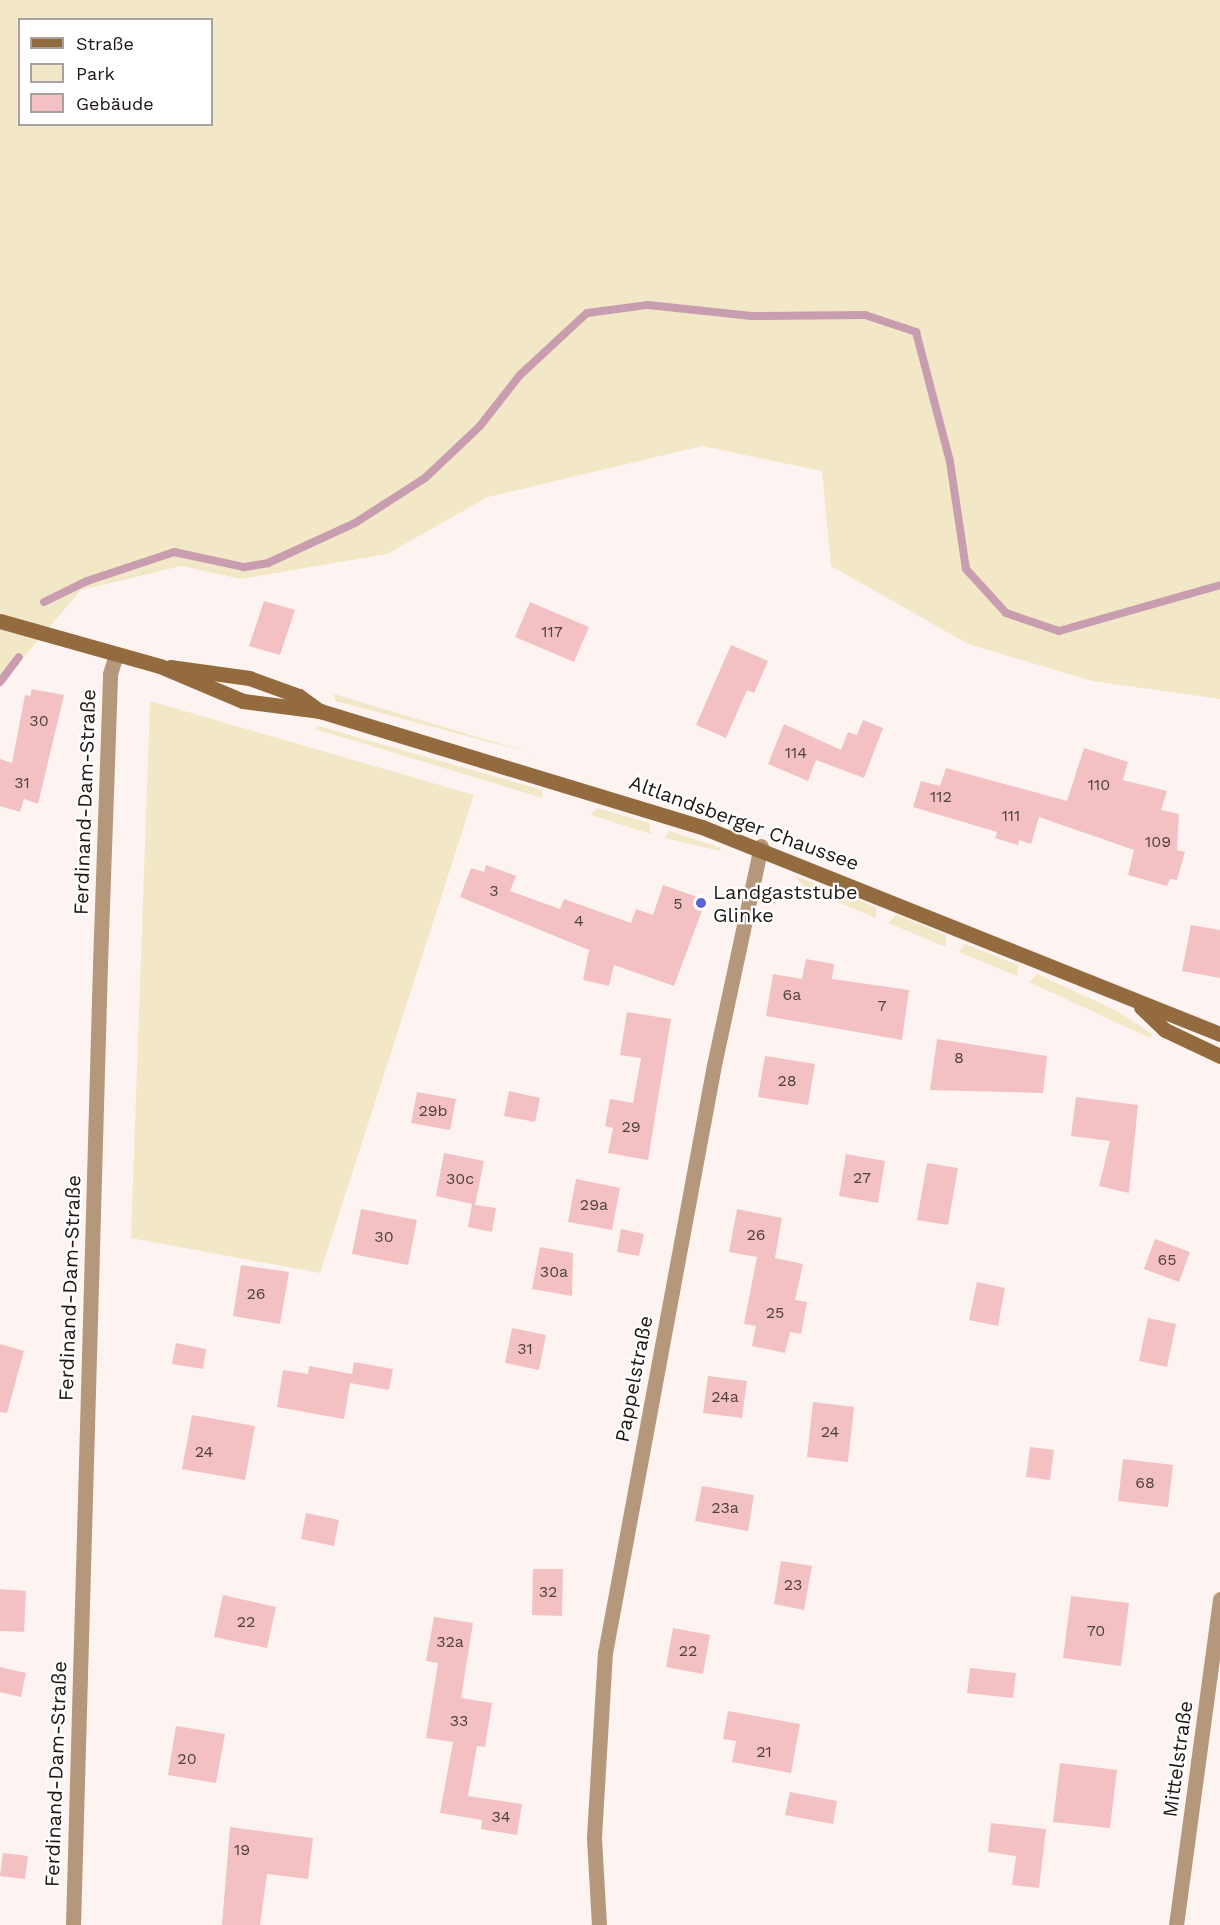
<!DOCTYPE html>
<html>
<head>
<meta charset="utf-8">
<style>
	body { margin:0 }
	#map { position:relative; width:1220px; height:1925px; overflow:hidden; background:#fdf4f1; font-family:"Work Sans",sans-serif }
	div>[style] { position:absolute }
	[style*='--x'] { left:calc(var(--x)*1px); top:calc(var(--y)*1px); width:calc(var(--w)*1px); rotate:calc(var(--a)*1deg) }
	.green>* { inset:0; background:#f2e7c6 }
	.stream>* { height:8px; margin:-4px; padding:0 4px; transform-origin:4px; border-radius:4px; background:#c99db0 }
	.building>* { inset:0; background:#f3c1c3 }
	.minor>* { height:15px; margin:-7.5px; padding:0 7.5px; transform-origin:7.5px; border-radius:7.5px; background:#b5987b }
	.secondary>* { height:15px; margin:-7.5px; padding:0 7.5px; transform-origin:7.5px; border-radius:7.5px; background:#936b3e }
	.dots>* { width:16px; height:16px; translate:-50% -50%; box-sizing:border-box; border:3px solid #fff; border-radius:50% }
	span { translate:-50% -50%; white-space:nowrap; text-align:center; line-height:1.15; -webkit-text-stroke:4.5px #fff; paint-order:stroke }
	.number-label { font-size:16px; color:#52413f }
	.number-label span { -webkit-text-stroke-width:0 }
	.street-label { font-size:20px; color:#1d1613 }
	.poi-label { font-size:20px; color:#1d1613 }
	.left { translate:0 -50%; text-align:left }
	.legend { position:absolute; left:18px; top:18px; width:195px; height:108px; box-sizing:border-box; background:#fff; border:2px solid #a5a2a1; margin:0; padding:8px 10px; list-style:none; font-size:18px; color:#1d1613 }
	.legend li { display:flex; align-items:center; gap:12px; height:30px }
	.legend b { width:30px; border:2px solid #a5a2a1 }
</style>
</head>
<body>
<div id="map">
	<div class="green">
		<i style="clip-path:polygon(evenodd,0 0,1220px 0,1220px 699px,1092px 681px,968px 644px,831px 566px,822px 471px,702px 446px,488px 497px,387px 554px,241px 579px,181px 566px,81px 590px,0 685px,0 0,20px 20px,212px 20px,212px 124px,20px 124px,20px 20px)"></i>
		<i style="clip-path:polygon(334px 694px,534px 754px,335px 701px)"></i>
		<i style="clip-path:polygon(150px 701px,474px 795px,320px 1273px,131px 1238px)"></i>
		<i style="clip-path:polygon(318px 726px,542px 790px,543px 798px,315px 729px)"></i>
		<i style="clip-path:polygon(597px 808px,649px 823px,651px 834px,591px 815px)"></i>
		<i style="clip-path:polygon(670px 831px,721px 848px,720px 851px,664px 838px)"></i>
		<i style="clip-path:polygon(795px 876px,876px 907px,876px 918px,806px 889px)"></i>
		<i style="clip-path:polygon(896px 915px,946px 935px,946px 947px,888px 923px)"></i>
		<i style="clip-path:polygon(965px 944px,1018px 965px,1017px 976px,959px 952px)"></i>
		<i style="clip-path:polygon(1037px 974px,1119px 1012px,1152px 1034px,1150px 1038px,1029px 982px)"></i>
	</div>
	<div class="stream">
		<i style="--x:44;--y:602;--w:48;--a:-26"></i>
		<i style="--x:87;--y:581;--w:92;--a:-18.4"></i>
		<i style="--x:174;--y:552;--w:72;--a:12.1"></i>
		<i style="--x:244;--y:567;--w:24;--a:-9"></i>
		<i style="--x:268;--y:563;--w:96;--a:-24.7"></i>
		<i style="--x:355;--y:523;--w:83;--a:-32.7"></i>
		<i style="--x:425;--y:478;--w:76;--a:-43.4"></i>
		<i style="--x:480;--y:426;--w:65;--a:-51.9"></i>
		<i style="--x:520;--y:375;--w:91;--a:-42.8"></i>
		<i style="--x:587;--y:313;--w:62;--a:-7.5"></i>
		<i style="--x:648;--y:305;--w:104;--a:6.1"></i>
		<i style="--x:751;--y:316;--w:114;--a:-0.5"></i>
		<i style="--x:865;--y:315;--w:54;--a:18.4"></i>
		<i style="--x:916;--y:332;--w:134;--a:75.3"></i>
		<i style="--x:950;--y:462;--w:108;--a:81.5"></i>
		<i style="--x:966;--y:569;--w:59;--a:47.7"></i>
		<i style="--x:1006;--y:613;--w:56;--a:18.8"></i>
		<i style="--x:1059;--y:631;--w:167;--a:-15.9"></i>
		<i style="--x:0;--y:682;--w:31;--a:-53"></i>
	</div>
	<div class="building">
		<i style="clip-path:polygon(264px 601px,295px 610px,280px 655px,249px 646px)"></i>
		<i style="clip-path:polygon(530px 602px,589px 627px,574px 662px,515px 637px)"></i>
		<i style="clip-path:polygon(731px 645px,768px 661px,754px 693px,747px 690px,726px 738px,696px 725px)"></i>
		<i style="clip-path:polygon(32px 689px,64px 695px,38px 804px,24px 799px,20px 812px,0 806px,0 759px,12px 763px,25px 695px,30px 696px)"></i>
		<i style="clip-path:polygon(863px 720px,883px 728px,864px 778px,816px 760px,808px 781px,768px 764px,784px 724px,841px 750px,848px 732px,857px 735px)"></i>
		<i style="clip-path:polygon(1084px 748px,1128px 762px,1123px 780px,1167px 791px,1161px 810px,1179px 814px,1177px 850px,1185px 852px,1177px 880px,1170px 879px,1167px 886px,1128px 875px,1134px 850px,1039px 817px,1031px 844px,1019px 840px,1018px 845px,995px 838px,997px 832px,913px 807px,921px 781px,940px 786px,946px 768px,1067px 801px)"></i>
		<i style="clip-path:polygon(486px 865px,516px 876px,510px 891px,560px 909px,564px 899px,631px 923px,636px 909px,653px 915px,663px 885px,706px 900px,674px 986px,614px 965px,609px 986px,583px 980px,589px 950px,460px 897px,471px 868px,484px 872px)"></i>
		<i style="clip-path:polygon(1191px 925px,1220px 930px,1220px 978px,1182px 971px)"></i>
		<i style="clip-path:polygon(806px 959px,834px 964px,832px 979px,909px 990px,902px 1040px,766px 1016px,773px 974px,802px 979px)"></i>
		<i style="clip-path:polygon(627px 1012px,671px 1019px,648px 1160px,608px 1153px,613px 1128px,605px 1126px,610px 1099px,633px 1103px,641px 1058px,620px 1055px)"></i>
		<i style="clip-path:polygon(937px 1039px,1047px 1056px,1043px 1093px,930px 1090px)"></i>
		<i style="clip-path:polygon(765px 1056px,815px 1064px,808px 1105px,758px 1097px)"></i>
		<i style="clip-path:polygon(509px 1091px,540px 1098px,535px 1122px,504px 1116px)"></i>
		<i style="clip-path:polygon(417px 1092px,456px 1099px,450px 1130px,411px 1123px)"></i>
		<i style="clip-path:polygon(1076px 1097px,1138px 1105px,1129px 1193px,1099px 1186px,1110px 1141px,1071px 1136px)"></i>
		<i style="clip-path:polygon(444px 1153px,484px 1161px,475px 1205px,496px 1208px,492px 1232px,468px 1227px,472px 1204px,436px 1196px)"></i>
		<i style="clip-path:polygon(846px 1154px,885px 1161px,878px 1203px,839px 1196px)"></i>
		<i style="clip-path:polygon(927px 1163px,958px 1168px,948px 1225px,917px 1220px)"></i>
		<i style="clip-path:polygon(576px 1179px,620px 1188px,612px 1230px,568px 1222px)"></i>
		<i style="clip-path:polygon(361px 1209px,417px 1220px,408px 1265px,352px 1254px)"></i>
		<i style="clip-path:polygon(737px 1209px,782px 1218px,775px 1258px,803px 1264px,795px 1300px,807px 1302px,801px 1334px,790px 1332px,785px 1353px,752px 1346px,756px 1326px,744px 1324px,757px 1257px,729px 1252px)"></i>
		<i style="clip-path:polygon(621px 1229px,644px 1234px,639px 1256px,617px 1252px)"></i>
		<i style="clip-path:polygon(1155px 1239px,1190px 1252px,1179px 1282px,1144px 1269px)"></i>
		<i style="clip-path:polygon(540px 1247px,573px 1253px,572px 1296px,532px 1289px)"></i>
		<i style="clip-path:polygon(241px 1265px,289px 1272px,280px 1324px,233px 1316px)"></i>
		<i style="clip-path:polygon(977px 1282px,1005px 1288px,998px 1326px,969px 1320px)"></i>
		<i style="clip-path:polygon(1148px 1318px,1176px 1324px,1167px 1367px,1139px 1361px)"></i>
		<i style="clip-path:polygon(512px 1328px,546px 1335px,539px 1370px,505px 1363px)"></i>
		<i style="clip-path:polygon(176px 1343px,206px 1349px,203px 1369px,172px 1364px)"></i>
		<i style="clip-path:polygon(0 1344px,24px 1351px,7px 1413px,0 1412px)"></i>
		<i style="clip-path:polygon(354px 1362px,393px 1369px,389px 1390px,350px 1383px,344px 1419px,277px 1407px,283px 1370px,308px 1374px,309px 1366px,352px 1374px)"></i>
		<i style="clip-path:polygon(708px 1376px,747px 1381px,742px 1418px,703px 1413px)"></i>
		<i style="clip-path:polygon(813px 1402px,854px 1407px,848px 1462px,807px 1457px)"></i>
		<i style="clip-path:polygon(192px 1415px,255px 1426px,245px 1480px,182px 1469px)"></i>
		<i style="clip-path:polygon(1030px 1447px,1054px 1450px,1050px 1480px,1026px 1477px)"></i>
		<i style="clip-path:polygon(1123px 1459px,1173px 1465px,1168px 1507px,1118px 1501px)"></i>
		<i style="clip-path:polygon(702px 1486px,754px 1495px,748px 1531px,695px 1521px)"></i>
		<i style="clip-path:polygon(306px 1513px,339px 1520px,334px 1546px,301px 1539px)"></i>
		<i style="clip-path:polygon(781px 1561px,812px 1566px,804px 1610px,774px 1604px)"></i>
		<i style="clip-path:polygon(533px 1569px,563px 1569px,562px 1616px,532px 1615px)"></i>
		<i style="clip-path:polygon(0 1589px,26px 1591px,24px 1632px,0 1631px)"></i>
		<i style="clip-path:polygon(223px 1595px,276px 1607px,267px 1648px,214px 1637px)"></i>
		<i style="clip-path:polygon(1071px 1596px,1129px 1603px,1121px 1666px,1063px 1658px)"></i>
		<i style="clip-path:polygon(434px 1617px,473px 1623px,461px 1698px,492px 1703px,485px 1747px,477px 1746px,468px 1796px,522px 1804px,517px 1835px,481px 1829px,482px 1820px,440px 1813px,453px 1742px,426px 1738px,438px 1663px,426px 1661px)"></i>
		<i style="clip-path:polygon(673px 1628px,710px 1635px,703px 1674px,666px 1667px)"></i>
		<i style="clip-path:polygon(0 1667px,26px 1673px,21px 1697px,0 1692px)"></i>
		<i style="clip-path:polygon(970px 1668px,1016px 1673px,1013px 1698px,967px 1693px)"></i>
		<i style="clip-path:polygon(728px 1711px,800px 1724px,791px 1773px,732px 1762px,736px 1741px,723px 1739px)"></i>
		<i style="clip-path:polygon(176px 1726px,225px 1734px,216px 1783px,168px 1775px)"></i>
		<i style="clip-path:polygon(1060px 1763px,1117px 1770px,1110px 1828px,1053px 1822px)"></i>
		<i style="clip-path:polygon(790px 1792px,837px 1801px,833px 1824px,785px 1815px)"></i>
		<i style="clip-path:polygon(991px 1823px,1046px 1829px,1039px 1888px,1012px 1885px,1016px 1856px,988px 1852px)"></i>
		<i style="clip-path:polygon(230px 1827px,313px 1838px,308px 1879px,267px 1874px,260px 1925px,222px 1925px)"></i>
		<i style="clip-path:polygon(3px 1853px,28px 1856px,25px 1879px,0 1876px)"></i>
	</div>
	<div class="minor">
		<i style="--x:73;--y:1925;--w:961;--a:-88.39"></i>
		<i style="--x:100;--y:964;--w:290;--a:-88"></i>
		<i style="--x:110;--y:674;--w:21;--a:-73"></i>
		<i style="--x:599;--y:1925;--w:88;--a:-93.3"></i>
		<i style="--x:594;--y:1837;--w:184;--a:-86.6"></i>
		<i style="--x:605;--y:1653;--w:598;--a:-79.5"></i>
		<i style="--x:714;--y:1065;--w:224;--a:-77.9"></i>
		<i style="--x:1176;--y:1925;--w:329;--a:-82.3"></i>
	</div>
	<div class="secondary">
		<i style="--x:0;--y:621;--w:166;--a:15.7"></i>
		<i style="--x:160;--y:666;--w:90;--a:22.9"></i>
		<i style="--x:243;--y:701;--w:78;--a:7.4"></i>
		<i style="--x:320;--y:711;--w:399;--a:16.9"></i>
		<i style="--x:702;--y:827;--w:558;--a:21.78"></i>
		<i style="--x:170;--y:667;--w:80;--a:7.9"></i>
		<i style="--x:249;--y:678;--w:53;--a:19.8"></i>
		<i style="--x:299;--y:696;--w:26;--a:36"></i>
		<i style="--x:1141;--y:1007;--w:33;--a:44"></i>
		<i style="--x:1165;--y:1030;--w:61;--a:25.3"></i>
	</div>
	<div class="dots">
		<i style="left:701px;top:903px;background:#5964dc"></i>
	</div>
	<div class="number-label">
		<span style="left:552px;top:632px">117</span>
		<span style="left:39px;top:721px">30</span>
		<span style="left:796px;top:753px">114</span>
		<span style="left:22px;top:783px">31</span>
		<span style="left:1099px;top:785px">110</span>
		<span style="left:941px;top:797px">112</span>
		<span style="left:1011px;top:816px">111</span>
		<span style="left:1158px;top:842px">109</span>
		<span style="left:494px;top:891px">3</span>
		<span style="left:678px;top:904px">5</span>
		<span style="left:579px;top:921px">4</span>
		<span style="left:792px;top:995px">6a</span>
		<span style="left:882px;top:1006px">7</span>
		<span style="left:959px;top:1058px">8</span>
		<span style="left:787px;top:1081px">28</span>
		<span style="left:433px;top:1111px">29b</span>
		<span style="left:631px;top:1127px">29</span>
		<span style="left:862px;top:1178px">27</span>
		<span style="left:460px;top:1179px">30c</span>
		<span style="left:594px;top:1205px">29a</span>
		<span style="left:756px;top:1235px">26</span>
		<span style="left:384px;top:1237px">30</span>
		<span style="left:1167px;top:1260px">65</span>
		<span style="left:554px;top:1272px">30a</span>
		<span style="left:256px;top:1294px">26</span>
		<span style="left:775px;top:1313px">25</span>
		<span style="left:525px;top:1349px">31</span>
		<span style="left:725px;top:1397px">24a</span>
		<span style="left:830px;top:1432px">24</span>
		<span style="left:204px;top:1452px">24</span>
		<span style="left:1145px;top:1483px">68</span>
		<span style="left:725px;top:1508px">23a</span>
		<span style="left:793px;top:1585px">23</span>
		<span style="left:548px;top:1592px">32</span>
		<span style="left:246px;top:1622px">22</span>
		<span style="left:1096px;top:1631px">70</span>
		<span style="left:450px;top:1642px">32a</span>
		<span style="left:688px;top:1651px">22</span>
		<span style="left:459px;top:1721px">33</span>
		<span style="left:764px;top:1752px">21</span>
		<span style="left:187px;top:1759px">20</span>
		<span style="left:501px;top:1817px">34</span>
		<span style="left:242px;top:1850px">19</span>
	</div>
	<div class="street-label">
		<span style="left:85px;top:802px;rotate:-88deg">Ferdinand-Dam-Straße</span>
		<span style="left:744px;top:823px;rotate:20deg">Altlandsberger Chaussee</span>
		<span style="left:70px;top:1288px;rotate:-88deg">Ferdinand-Dam-Straße</span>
		<span style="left:634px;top:1379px;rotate:-79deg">Pappelstraße</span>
		<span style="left:1178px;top:1759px;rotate:-82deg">Mittelstraße</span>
		<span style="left:56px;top:1774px;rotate:-88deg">Ferdinand-Dam-Straße</span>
	</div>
	<div class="poi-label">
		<span class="left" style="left:713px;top:904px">Landgaststube<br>Glinke</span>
	</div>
	<ul class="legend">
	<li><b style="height:8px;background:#936b3e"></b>Straße</li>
	<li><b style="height:16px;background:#f2e7c6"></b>Park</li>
	<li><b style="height:16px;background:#f3c1c3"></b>Gebäude</li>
	</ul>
</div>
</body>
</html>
